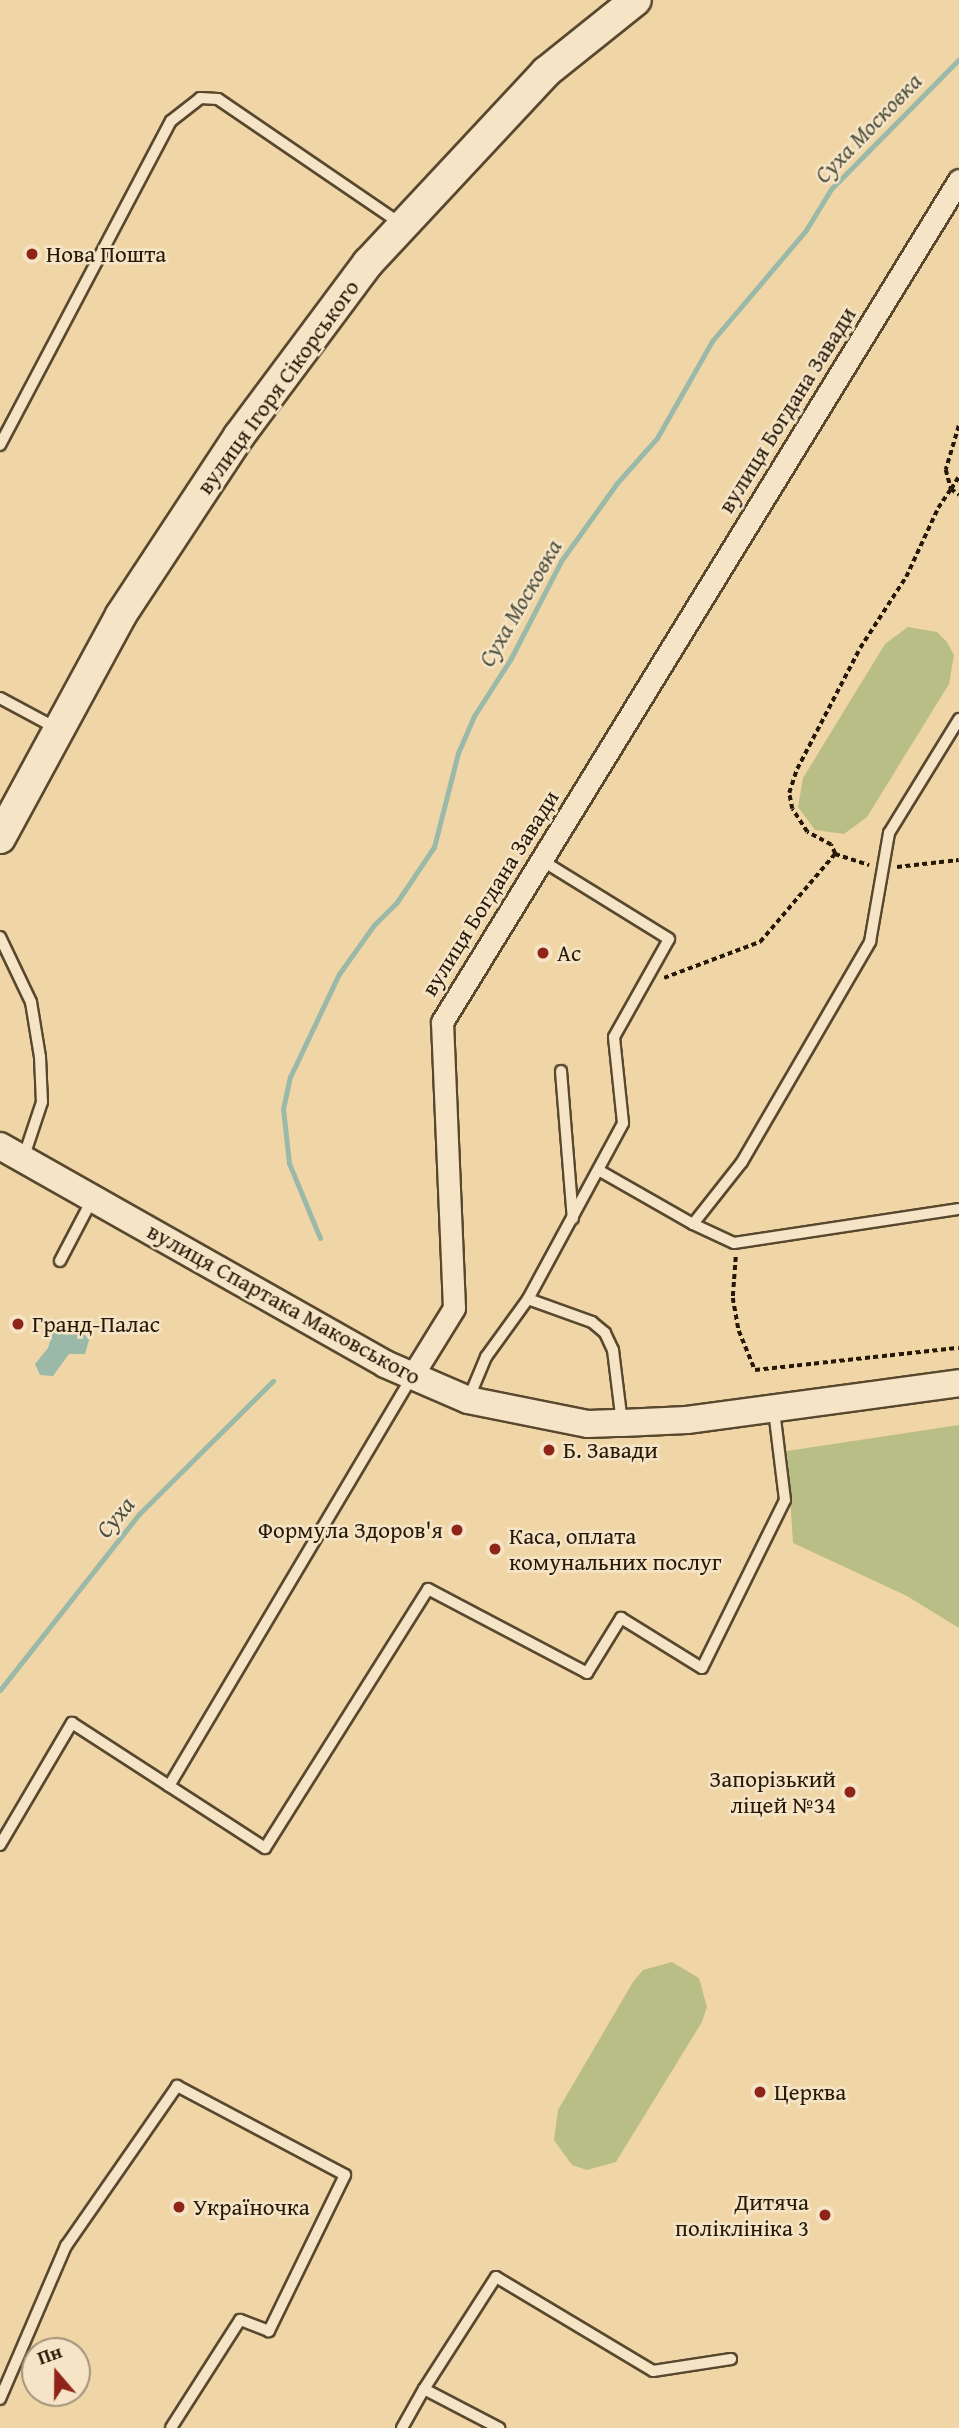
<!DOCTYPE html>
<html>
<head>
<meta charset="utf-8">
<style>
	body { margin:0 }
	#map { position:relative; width:959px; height:2428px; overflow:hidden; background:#f0d6a7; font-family:"Gentium Book Plus",serif }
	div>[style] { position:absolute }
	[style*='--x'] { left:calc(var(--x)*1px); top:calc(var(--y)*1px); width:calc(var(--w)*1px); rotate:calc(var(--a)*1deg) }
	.green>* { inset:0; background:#b9be87 }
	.water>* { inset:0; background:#9ab9a8 }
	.stream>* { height:5px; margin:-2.5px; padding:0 2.5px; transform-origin:2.5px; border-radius:2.5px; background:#9ab9a8 }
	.path>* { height:3.5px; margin-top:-1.75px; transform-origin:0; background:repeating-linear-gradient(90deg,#251806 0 5px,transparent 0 8.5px) }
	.roads { filter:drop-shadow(2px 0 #58482e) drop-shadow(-2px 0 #58482e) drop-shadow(0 2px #58482e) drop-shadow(0 -2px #58482e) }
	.service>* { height:10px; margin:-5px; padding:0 5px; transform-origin:5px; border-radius:5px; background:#f5e4c6 }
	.minor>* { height:21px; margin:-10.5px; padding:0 10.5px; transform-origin:10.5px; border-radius:10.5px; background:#f5e4c6 }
	.tertiary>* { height:26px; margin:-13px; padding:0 13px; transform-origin:13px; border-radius:13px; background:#f5e4c6 }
	.secondary>* { height:30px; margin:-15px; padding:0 15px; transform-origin:15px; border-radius:15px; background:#f5e4c6 }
	.dots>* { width:19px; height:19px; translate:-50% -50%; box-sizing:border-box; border:4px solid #f5e4c6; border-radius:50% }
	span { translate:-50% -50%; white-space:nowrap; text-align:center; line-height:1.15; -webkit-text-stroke:5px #f5e4c6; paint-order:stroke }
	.poi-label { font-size:23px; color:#251806 }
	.left { translate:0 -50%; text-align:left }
	.right { translate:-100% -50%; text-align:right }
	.street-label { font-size:23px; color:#251806 }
	.water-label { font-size:24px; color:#4e503f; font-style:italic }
	.north { position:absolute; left:21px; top:2337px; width:70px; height:70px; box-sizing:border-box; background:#f5e4c6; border:2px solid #a29279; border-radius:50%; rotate:340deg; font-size:19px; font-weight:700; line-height:28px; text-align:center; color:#251806 }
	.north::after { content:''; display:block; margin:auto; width:24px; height:32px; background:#8f2418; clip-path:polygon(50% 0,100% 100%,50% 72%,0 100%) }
</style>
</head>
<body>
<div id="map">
	<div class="green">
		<i style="clip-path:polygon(908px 627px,937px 632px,947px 642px,954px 655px,949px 684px,867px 817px,844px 834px,815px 830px,798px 807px,803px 778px,885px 644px)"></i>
		<i style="clip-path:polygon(959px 1425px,959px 1628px,907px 1596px,793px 1543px,787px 1451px)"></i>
		<i style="clip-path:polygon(672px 1962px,699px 1978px,707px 2007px,702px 2022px,616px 2162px,587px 2170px,572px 2165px,554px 2140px,558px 2110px,633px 1982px,643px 1970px)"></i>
	</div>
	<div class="water">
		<i style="clip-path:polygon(75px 1322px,89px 1340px,85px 1354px,69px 1354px,53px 1376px,40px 1375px,35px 1364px,48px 1348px,54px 1329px)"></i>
	</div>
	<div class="stream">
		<i style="--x:320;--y:1238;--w:81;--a:-112.5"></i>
		<i style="--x:289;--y:1163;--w:54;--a:-96.3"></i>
		<i style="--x:283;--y:1109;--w:33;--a:-78"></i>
		<i style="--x:290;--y:1077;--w:114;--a:-64.6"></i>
		<i style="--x:339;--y:974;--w:60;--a:-54.5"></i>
		<i style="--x:374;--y:925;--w:33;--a:-45"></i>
		<i style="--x:397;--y:902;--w:66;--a:-56.1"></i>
		<i style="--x:434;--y:847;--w:97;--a:-75.7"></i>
		<i style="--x:458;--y:753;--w:40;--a:-66.6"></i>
		<i style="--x:474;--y:716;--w:67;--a:-57.3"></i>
		<i style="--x:510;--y:660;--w:111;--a:-62.7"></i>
		<i style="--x:561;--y:561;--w:96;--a:-54.3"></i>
		<i style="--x:617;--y:483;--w:60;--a:-48.4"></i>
		<i style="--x:657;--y:438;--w:112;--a:-60.4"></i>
		<i style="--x:712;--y:341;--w:145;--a:-49.7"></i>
		<i style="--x:806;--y:230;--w:48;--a:-58.6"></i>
		<i style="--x:831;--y:189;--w:182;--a:-45.4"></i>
		<i style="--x:0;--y:1690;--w:224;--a:-51.7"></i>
		<i style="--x:139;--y:1514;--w:189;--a:-44.8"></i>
	</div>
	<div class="path">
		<i style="--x:959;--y:426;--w:46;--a:106.5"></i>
		<i style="--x:946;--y:470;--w:20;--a:75"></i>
		<i style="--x:951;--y:489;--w:15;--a:-58"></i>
		<i style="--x:835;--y:854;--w:36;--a:18"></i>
		<i style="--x:897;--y:867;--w:62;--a:-6.4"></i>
		<i style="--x:664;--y:978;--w:103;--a:-20.6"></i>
		<i style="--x:760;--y:942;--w:116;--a:-49.6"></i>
		<i style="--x:835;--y:854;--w:10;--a:-114"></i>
		<i style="--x:831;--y:845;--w:27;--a:-152"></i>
		<i style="--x:807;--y:832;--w:27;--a:-123"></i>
		<i style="--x:792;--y:809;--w:16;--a:-101"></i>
		<i style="--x:789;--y:793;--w:25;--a:-72"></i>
		<i style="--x:797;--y:769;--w:136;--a:-62.5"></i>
		<i style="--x:860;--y:648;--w:85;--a:-57.1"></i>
		<i style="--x:906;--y:577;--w:76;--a:-65.1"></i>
		<i style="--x:938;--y:508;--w:23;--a:-56"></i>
		<i style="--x:951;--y:489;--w:10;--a:37"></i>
		<i style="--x:736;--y:1257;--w:41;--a:94.2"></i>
		<i style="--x:733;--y:1298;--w:34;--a:80"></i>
		<i style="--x:739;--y:1331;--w:42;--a:67.7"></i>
		<i style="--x:755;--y:1370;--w:205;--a:-6.2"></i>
	</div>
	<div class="roads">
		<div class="service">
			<i style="--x:0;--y:445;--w:366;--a:-62.2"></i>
			<i style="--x:171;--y:121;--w:37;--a:-38"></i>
			<i style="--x:200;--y:98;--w:18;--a:3"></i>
			<i style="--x:218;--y:99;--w:222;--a:34.3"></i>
			<i style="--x:0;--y:698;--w:64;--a:28.2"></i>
			<i style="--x:0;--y:937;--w:72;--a:64.5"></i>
			<i style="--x:31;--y:1002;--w:56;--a:80.7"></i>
			<i style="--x:40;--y:1057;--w:45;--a:87.5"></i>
			<i style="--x:42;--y:1102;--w:60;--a:108.4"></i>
			<i style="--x:561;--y:1071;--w:148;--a:85.4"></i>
			<i style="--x:600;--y:1171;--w:107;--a:29.7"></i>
			<i style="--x:693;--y:1224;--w:79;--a:-51.7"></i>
			<i style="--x:742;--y:1162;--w:255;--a:-59.8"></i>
			<i style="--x:870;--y:942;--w:111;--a:-80.1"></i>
			<i style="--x:889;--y:833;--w:134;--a:-58.4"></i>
			<i style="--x:693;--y:1224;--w:45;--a:24.9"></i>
			<i style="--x:734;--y:1243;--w:228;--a:-8.6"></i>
			<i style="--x:60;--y:1261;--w:71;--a:-62.4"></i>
			<i style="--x:528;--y:1299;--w:68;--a:19.8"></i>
			<i style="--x:592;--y:1322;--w:17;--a:40"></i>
			<i style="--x:605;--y:1333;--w:19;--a:65"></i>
			<i style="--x:613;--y:1350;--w:74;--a:83"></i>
			<i style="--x:468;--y:1400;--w:47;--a:-67.3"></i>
			<i style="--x:486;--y:1357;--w:72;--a:-54.1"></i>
			<i style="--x:528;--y:1299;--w:200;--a:-61.6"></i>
			<i style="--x:623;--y:1123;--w:86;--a:-96"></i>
			<i style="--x:614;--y:1037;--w:112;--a:-60.7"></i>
			<i style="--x:669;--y:939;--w:150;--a:-148.3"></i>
			<i style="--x:169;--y:1786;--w:476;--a:-59.3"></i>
			<i style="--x:0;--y:1845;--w:142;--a:-59.5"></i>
			<i style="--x:72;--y:1723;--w:230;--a:32.9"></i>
			<i style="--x:265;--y:1848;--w:306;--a:-57.8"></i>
			<i style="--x:428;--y:1589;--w:180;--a:27.8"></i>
			<i style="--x:587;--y:1673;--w:65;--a:-58.3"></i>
			<i style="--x:621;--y:1618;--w:95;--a:31.7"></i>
			<i style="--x:702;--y:1668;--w:187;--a:-63.7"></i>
			<i style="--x:785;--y:1500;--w:91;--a:-97"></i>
			<i style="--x:424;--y:2389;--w:133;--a:-57.3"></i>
			<i style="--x:496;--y:2277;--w:183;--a:30.9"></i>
			<i style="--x:653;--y:2371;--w:79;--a:-8.7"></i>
			<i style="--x:0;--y:2399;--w:167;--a:-66.7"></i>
			<i style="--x:66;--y:2246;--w:195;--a:-55.2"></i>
			<i style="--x:177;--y:2086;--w:190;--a:27.9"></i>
			<i style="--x:345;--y:2175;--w:174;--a:116"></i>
			<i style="--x:269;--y:2331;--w:31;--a:-159"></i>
			<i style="--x:240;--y:2320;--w:128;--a:122.6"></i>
			<i style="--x:402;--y:2428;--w:45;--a:-60.6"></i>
			<i style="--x:424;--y:2389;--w:85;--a:27.5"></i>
		</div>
		<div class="minor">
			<i style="--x:412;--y:1376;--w:80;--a:-58.3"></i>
			<i style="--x:454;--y:1308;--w:286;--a:-92.4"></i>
			<i style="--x:442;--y:1022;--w:988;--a:-58.45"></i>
		</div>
		<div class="tertiary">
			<i style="--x:0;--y:1146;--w:442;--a:29.5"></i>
			<i style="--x:385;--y:1364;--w:90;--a:23.4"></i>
			<i style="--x:468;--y:1400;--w:122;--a:11.3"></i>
			<i style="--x:588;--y:1424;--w:34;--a:-2"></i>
			<i style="--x:622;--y:1423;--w:65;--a:-2.6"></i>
			<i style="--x:687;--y:1420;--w:275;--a:-7.7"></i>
		</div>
		<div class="secondary">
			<i style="--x:0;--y:838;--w:254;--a:-61.5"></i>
			<i style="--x:121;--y:615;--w:214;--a:-56.6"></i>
			<i style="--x:239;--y:436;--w:216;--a:-53.3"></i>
			<i style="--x:368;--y:263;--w:261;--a:-47"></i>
			<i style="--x:546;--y:72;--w:115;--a:-38.7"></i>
		</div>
	</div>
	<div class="dots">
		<i style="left:32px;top:254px;background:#8f2418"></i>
		<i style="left:543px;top:953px;background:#8f2418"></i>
		<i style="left:18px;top:1324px;background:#8f2418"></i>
		<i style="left:549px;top:1450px;background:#8f2418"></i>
		<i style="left:457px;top:1530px;background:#8f2418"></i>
		<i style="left:495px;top:1549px;background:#8f2418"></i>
		<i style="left:850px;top:1792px;background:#8f2418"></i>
		<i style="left:760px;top:2092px;background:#8f2418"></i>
		<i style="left:179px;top:2207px;background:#8f2418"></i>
		<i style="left:825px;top:2215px;background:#8f2418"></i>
	</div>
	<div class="poi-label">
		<span class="left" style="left:46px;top:254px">Нова Пошта</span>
		<span class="left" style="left:557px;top:953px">Ас</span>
		<span class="left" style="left:32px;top:1324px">Гранд-Палас</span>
		<span class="left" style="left:563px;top:1450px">Б. Завади</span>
		<span class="right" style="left:443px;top:1530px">Формула Здоров'я</span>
		<span class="left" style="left:509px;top:1549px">Каса, оплата<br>комунальних послуг</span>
		<span class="right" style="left:836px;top:1792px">Запорізький<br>ліцей №34</span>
		<span class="left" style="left:774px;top:2092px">Церква</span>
		<span class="right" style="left:809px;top:2215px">Дитяча<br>поліклініка 3</span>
		<span class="left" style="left:193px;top:2207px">Україночка</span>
	</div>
	<div class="street-label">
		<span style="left:278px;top:387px;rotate:-54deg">вулиця Ігоря Сікорського</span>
		<span style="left:787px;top:410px;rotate:-58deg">вулиця Богдана Завади</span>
		<span style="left:490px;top:893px;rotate:-58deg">вулиця Богдана Завади</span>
		<span style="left:284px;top:1304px;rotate:29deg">вулиця Спартака Маковського</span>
	</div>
	<div class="water-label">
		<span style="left:868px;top:128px;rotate:-46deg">Суха Московка</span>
		<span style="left:520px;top:603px;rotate:-60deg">Суха Московка</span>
		<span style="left:115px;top:1517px;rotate:-50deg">Суха</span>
	</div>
	<div class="north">Пн</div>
</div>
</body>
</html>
